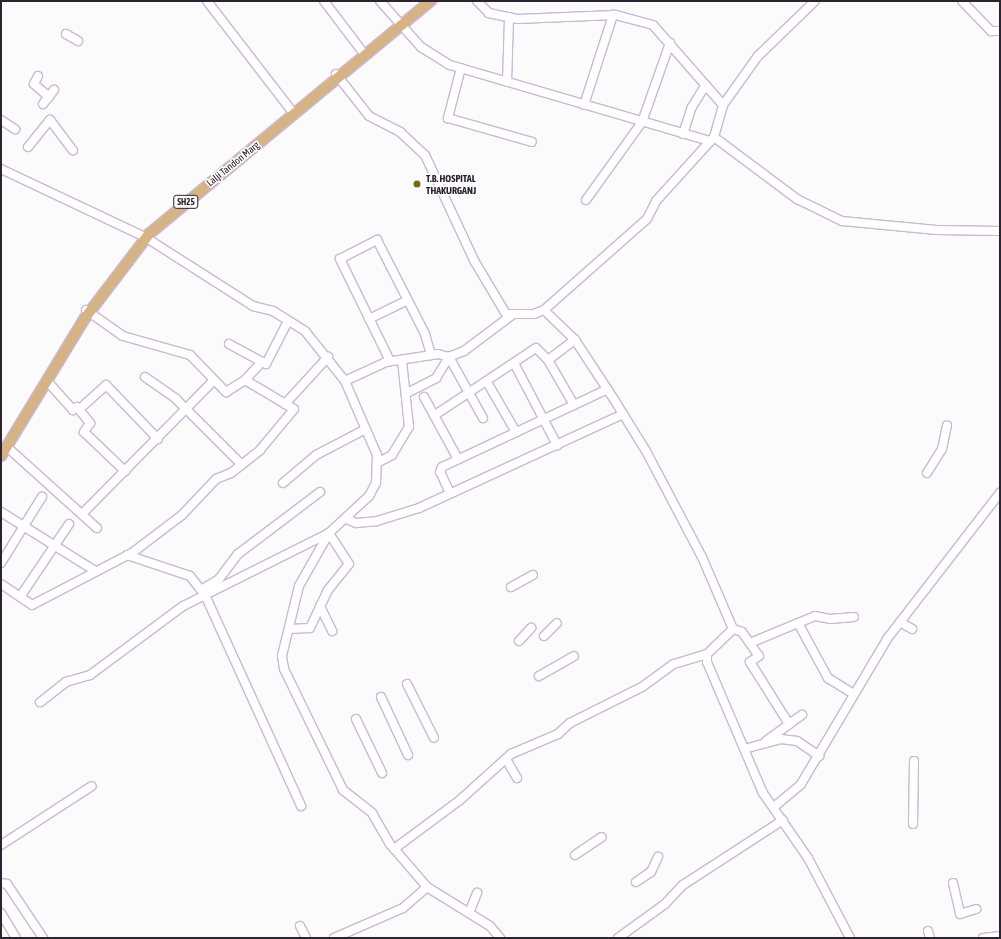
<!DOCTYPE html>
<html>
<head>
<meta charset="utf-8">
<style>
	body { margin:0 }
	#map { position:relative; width:1001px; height:939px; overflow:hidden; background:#fbfbfb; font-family:"Asap Condensed",sans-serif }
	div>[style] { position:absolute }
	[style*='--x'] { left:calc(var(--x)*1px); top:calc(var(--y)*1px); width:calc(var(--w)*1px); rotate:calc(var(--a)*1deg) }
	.roads { filter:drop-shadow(1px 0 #ccb7d6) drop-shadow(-1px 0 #ccb7d6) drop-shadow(0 1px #ccb7d6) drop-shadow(0 -1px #ccb7d6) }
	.minor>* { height:8px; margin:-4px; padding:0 4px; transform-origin:4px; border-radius:4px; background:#fff }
	.major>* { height:10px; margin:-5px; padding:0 5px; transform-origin:5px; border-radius:5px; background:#d6b385 }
	.dots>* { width:11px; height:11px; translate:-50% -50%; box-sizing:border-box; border:2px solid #fbfbfb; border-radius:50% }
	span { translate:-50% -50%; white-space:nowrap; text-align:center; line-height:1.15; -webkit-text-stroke:3.5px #fbfbfb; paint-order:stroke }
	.shield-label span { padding:1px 3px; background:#fbfbfb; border:1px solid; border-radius:3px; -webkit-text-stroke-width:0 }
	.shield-label { font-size:9px; color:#2b232f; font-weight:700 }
	.street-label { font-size:10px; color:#2b232f }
	.poi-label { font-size:10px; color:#2b232f; font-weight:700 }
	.left { translate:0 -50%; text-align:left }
	.frame { position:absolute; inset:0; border:2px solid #2b232f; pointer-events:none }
</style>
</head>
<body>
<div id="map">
	<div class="roads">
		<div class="minor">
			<i style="--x:207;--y:1;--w:143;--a:52.4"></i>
			<i style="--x:324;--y:1;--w:68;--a:52.8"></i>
			<i style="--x:380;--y:1;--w:62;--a:48.3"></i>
			<i style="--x:421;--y:47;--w:34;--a:32"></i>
			<i style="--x:450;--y:65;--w:271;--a:16.3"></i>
			<i style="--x:962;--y:1;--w:42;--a:46"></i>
			<i style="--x:991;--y:31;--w:9;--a:0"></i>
			<i style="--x:66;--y:34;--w:14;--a:30"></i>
			<i style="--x:461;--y:68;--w:52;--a:104.6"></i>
			<i style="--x:448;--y:118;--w:87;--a:15.9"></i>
			<i style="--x:336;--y:74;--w:53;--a:51.8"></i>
			<i style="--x:369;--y:116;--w:35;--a:27"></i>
			<i style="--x:400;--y:132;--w:34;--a:43"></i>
			<i style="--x:425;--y:155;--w:118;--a:65"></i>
			<i style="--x:475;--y:262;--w:61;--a:59.2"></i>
			<i style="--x:506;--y:314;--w:28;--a:0"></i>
			<i style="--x:534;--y:314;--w:11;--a:-22"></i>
			<i style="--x:544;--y:310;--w:137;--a:-41.5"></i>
			<i style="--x:647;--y:219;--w:20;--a:-63"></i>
			<i style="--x:656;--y:201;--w:86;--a:-47.8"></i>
			<i style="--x:714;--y:137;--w:33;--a:-74"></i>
			<i style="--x:723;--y:105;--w:106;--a:-131.2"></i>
			<i style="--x:653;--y:25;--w:39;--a:-165"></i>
			<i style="--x:615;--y:15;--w:98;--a:177.7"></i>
			<i style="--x:517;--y:19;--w:29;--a:-168"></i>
			<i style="--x:489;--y:13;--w:17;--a:-135"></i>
			<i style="--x:38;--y:76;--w:9;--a:117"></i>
			<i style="--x:34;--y:84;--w:20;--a:41"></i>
			<i style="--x:507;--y:82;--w:65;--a:-88.2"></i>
			<i style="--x:43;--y:104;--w:18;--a:-52"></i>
			<i style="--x:584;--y:105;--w:95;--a:-72.1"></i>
			<i style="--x:723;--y:105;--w:60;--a:-54.5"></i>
			<i style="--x:758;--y:56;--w:79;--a:-44"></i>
			<i style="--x:1;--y:120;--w:17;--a:33"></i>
			<i style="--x:683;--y:134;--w:28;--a:-72"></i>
			<i style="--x:692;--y:107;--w:26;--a:-58"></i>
			<i style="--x:714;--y:137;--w:104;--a:36.8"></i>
			<i style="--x:797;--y:199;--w:50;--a:26.1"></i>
			<i style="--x:842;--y:221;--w:95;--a:5.4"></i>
			<i style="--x:937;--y:230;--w:63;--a:0.9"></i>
			<i style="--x:28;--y:147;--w:35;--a:-51"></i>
			<i style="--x:50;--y:120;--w:38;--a:53"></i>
			<i style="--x:1;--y:169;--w:159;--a:25.3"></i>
			<i style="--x:145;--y:237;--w:128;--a:32.6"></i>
			<i style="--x:253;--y:306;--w:21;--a:14"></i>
			<i style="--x:273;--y:311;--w:38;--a:32"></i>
			<i style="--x:305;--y:331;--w:64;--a:51.3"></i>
			<i style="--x:345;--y:381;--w:81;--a:66.6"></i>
			<i style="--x:377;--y:455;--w:28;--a:92"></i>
			<i style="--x:376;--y:483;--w:15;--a:118"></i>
			<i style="--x:369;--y:496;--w:54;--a:137.2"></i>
			<i style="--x:329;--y:533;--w:163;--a:153.4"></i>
			<i style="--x:183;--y:606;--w:116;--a:143.4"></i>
			<i style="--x:90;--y:675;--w:25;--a:164"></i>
			<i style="--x:66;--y:682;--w:33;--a:142"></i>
			<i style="--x:586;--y:200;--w:96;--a:-54.3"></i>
			<i style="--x:642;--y:122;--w:84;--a:-70.5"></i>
			<i style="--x:86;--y:310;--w:45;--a:35.1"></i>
			<i style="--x:123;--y:336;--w:70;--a:15.8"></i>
			<i style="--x:190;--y:355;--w:52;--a:45.8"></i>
			<i style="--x:226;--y:392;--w:22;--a:-32"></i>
			<i style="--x:245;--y:380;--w:25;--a:-47"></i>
			<i style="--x:544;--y:310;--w:43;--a:44.1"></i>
			<i style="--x:575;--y:340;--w:73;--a:56.7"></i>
			<i style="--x:615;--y:401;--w:59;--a:58.2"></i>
			<i style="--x:646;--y:451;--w:120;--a:62.2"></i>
			<i style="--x:702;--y:557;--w:78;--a:66.7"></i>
			<i style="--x:733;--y:629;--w:36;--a:136"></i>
			<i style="--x:707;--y:654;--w:8;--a:90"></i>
			<i style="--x:707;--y:662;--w:142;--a:66.9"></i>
			<i style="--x:763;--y:793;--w:79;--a:55.3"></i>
			<i style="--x:808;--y:858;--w:90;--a:62.3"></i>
			<i style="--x:369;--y:319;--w:43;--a:-26"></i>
			<i style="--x:229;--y:344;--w:42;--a:28.4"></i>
			<i style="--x:266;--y:364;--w:48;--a:-62.9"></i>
			<i style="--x:449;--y:357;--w:70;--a:60.9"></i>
			<i style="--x:548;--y:360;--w:52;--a:60"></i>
			<i style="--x:390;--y:361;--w:114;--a:-116.1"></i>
			<i style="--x:340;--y:259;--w:42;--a:-27.2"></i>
			<i style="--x:377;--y:240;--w:106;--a:62.9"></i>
			<i style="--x:425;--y:334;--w:22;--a:74"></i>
			<i style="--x:514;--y:363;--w:93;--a:62.3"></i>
			<i style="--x:145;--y:377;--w:38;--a:35"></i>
			<i style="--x:176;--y:399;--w:93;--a:45"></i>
			<i style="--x:47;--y:381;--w:39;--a:48"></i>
			<i style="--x:73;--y:410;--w:5;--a:-37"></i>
			<i style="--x:77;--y:407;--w:21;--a:51"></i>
			<i style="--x:90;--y:423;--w:11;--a:124"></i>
			<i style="--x:84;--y:432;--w:57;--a:43.6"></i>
			<i style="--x:345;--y:381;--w:45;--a:-24.9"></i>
			<i style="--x:386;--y:362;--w:53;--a:-8.7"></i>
			<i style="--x:438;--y:354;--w:11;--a:15"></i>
			<i style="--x:449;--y:357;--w:16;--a:-22"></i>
			<i style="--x:464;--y:351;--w:60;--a:-36.9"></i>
			<i style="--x:487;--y:382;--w:58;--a:59.9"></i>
			<i style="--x:407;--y:393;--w:33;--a:-27"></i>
			<i style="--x:436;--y:378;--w:25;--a:-58"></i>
			<i style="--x:424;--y:397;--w:71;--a:61.3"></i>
			<i style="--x:285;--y:404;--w:64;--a:-47.5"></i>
			<i style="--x:84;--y:405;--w:30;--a:-42"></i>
			<i style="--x:106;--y:385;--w:75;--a:46.1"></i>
			<i style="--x:435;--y:415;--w:121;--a:-33.6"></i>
			<i style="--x:536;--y:348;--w:17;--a:45"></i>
			<i style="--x:548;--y:360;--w:34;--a:-37"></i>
			<i style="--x:7;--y:447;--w:121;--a:42"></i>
			<i style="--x:377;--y:463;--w:17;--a:-28"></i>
			<i style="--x:392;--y:455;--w:33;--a:-59"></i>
			<i style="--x:409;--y:427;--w:67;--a:-96"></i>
			<i style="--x:927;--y:473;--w:28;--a:-58"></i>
			<i style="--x:942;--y:449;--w:24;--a:-78"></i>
			<i style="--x:283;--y:483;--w:43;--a:-40.3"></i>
			<i style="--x:316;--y:455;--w:54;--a:-27.5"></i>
			<i style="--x:450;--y:493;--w:23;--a:-115"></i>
			<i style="--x:440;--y:472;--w:5;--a:-68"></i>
			<i style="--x:442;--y:467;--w:183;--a:-25.2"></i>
			<i style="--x:1;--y:512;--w:111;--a:32.1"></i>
			<i style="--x:82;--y:514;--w:187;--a:-45.4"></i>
			<i style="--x:347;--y:519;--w:10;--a:24"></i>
			<i style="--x:356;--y:523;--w:21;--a:-5"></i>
			<i style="--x:377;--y:521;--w:44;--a:-17.2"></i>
			<i style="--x:419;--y:508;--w:225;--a:-24.7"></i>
			<i style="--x:127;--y:555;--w:66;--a:18.4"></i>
			<i style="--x:190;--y:576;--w:24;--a:52"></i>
			<i style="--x:205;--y:595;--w:232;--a:65.5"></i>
			<i style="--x:1;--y:563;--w:78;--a:-58.2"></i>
			<i style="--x:1;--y:584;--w:37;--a:34"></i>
			<i style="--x:32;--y:605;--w:113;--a:-27.5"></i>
			<i style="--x:132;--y:553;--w:63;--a:-37.2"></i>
			<i style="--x:182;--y:515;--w:50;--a:-46.6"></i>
			<i style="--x:216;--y:479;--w:16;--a:-22"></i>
			<i style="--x:231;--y:473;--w:37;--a:-38"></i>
			<i style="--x:260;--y:450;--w:53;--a:-50.3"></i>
			<i style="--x:294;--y:409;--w:57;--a:-149.4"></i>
			<i style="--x:511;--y:587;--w:25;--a:-29"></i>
			<i style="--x:201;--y:590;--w:21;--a:-31"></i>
			<i style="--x:219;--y:579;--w:31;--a:-53"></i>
			<i style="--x:238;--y:554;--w:103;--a:-37.1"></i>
			<i style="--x:20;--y:597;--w:88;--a:-56.1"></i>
			<i style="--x:320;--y:606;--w:28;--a:64"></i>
			<i style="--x:900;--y:622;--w:14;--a:30"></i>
			<i style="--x:798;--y:623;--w:63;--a:61.4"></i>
			<i style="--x:828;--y:678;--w:28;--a:32"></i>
			<i style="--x:289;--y:629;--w:21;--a:-3"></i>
			<i style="--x:310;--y:628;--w:42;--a:-64.7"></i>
			<i style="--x:328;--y:590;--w:33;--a:-51"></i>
			<i style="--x:349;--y:564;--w:37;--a:-123"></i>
			<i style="--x:329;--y:533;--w:61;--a:119.5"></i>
			<i style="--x:299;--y:586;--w:72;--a:103.7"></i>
			<i style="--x:282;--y:656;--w:13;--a:81"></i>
			<i style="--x:284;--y:669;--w:135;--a:64"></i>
			<i style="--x:343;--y:790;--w:37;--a:38"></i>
			<i style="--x:372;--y:813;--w:36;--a:60"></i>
			<i style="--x:390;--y:844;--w:57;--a:49.3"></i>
			<i style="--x:427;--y:887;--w:74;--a:31.8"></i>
			<i style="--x:490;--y:926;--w:16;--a:50"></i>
			<i style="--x:733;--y:629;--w:9;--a:18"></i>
			<i style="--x:742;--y:632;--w:29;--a:55"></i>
			<i style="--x:759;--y:656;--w:11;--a:146"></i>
			<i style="--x:750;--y:662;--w:73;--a:57.8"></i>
			<i style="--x:789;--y:724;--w:16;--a:-35"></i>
			<i style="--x:544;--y:636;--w:18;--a:-45"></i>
			<i style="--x:519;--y:641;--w:18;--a:-47"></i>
			<i style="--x:750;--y:643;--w:70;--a:-22.6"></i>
			<i style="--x:815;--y:616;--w:15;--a:11"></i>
			<i style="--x:830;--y:619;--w:24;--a:-5"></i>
			<i style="--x:539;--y:676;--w:40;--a:-29.7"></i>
			<i style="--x:407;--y:684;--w:60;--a:63.4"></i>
			<i style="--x:381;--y:697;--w:64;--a:65"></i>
			<i style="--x:356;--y:719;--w:60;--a:64.3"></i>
			<i style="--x:766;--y:741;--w:29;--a:-36"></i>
			<i style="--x:744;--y:749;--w:38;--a:-15"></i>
			<i style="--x:781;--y:739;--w:16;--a:7"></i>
			<i style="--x:797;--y:741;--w:27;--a:34"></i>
			<i style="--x:506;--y:759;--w:22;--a:60"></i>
			<i style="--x:774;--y:807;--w:35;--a:-40"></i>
			<i style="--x:801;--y:784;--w:169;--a:-59.3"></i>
			<i style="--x:887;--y:639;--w:185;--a:-52.3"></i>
			<i style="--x:913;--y:824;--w:63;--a:-89.1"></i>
			<i style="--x:1;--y:845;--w:108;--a:-33"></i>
			<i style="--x:394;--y:849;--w:82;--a:-36.6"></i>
			<i style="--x:460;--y:800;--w:69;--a:-42"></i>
			<i style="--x:511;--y:754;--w:51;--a:-23.1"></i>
			<i style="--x:558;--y:734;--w:16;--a:-43"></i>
			<i style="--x:570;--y:723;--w:80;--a:-26.6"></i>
			<i style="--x:642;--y:687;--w:39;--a:-36"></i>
			<i style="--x:674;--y:664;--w:34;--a:-17"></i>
			<i style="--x:575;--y:855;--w:32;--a:-34"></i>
			<i style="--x:636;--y:882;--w:18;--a:-34"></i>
			<i style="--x:651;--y:872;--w:17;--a:-65"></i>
			<i style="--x:1;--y:883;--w:6;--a:9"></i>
			<i style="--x:7;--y:884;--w:65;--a:56.3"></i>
			<i style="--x:953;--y:883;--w:32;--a:77"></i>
			<i style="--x:960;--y:914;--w:17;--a:-17"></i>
			<i style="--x:1;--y:913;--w:29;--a:59"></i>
			<i style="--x:469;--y:913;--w:22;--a:-68"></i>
			<i style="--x:300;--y:926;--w:13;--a:63"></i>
			<i style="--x:928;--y:931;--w:7;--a:74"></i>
			<i style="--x:334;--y:938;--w:75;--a:-23.5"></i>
			<i style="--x:403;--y:908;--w:32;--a:-41"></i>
			<i style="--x:618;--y:938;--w:58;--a:-35.9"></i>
			<i style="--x:665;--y:904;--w:26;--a:-47"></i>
			<i style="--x:683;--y:885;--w:119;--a:-33"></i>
			<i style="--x:983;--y:938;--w:17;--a:-7"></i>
		</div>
		<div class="major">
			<i style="--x:1;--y:456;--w:162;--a:-58.7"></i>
			<i style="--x:85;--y:318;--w:106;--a:-52.7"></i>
			<i style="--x:149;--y:234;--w:366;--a:-39.6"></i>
		</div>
	</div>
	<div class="dots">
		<i style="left:417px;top:184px;background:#796d0a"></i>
	</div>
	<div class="shield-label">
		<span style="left:186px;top:202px">SH25</span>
	</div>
	<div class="street-label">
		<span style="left:233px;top:164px;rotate:-39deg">Lalji Tandon Marg</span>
	</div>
	<div class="poi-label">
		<span class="left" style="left:426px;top:184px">T.B. HOSPITAL<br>THAKURGANJ</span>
	</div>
	<div class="frame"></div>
</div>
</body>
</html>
